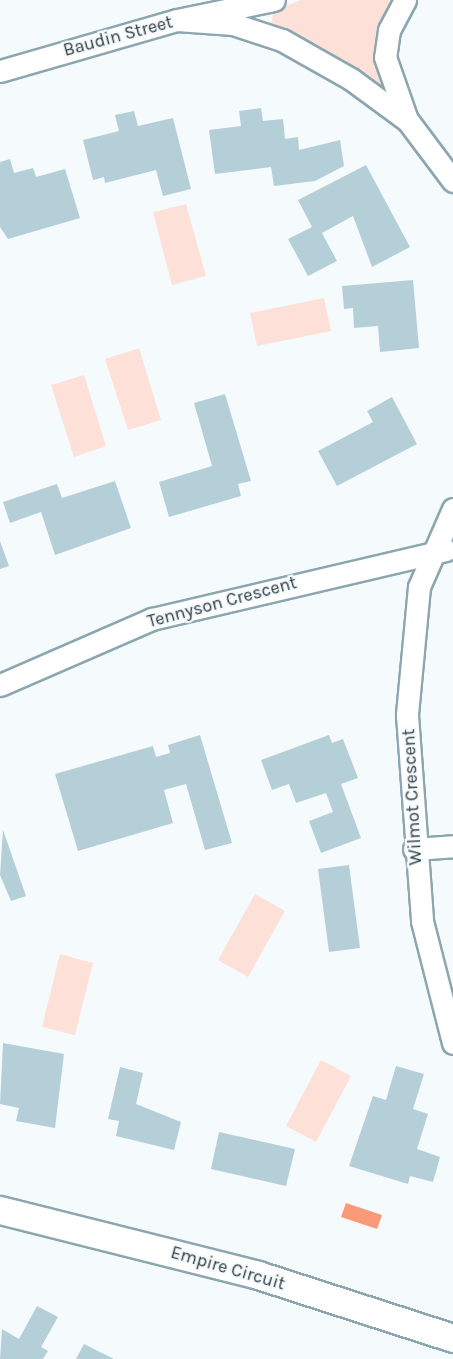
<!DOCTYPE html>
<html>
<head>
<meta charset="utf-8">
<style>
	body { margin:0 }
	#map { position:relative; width:453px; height:1359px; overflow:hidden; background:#f5fafc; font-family:Karla,sans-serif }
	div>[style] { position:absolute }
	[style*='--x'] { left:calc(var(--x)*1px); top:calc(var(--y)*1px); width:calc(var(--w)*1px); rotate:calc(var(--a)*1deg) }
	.green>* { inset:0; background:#fde1d8 }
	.water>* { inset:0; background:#fb9a79 }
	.building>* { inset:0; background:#b5cfd9 }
	.roads { filter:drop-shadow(2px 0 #8ca6af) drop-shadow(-2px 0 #8ca6af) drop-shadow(0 2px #8ca6af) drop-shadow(0 -2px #8ca6af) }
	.minor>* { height:21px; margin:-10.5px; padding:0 10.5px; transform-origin:10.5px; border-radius:10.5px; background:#fff }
	.tertiary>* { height:27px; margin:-13.5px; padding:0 13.5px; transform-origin:13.5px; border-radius:13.5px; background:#fff }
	span { translate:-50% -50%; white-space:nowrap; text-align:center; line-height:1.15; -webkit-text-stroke:4.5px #f5fafc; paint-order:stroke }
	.street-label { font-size:18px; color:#313c40 }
</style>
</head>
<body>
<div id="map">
	<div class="green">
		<i style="clip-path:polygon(301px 0,392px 0,377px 27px,373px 58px,389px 95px,272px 23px,273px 11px)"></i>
		<i style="clip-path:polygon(186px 204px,206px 276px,172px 285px,153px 212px)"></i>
		<i style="clip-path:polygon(324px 298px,331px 331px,257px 346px,250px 313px)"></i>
		<i style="clip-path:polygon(139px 348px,161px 420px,128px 430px,105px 359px)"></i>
		<i style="clip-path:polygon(84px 375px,106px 446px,74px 457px,51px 385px)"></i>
		<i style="clip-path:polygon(255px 894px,285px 911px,248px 977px,218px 960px)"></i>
		<i style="clip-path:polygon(60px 954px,93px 963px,75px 1035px,42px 1027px)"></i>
		<i style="clip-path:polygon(321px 1060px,351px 1076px,316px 1142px,286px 1126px)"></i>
	</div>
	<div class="water">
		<i style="clip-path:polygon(346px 1203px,382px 1215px,377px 1229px,341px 1217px)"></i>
	</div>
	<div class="building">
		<i style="clip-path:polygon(261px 108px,263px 121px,283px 119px,285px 139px,298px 137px,299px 150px,340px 140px,344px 166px,315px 181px,274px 186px,271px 167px,215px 174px,209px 130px,241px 126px,239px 111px)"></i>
		<i style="clip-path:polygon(134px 111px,138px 126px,173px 118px,191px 189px,163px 196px,156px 170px,105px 183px,104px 177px,93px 180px,83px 140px,119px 131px,115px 115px)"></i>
		<i style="clip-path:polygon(10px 159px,14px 173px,33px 168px,36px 177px,65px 169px,80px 218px,8px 239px,0 227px,0 162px)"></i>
		<i style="clip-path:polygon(366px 165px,410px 247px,372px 267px,353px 216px,322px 233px,337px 261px,308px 276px,288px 239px,312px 227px,298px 200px)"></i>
		<i style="clip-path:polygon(413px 280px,419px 348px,380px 352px,378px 326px,354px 328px,353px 308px,344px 309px,342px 286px)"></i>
		<i style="clip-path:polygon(225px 394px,251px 481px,238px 484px,241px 496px,169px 517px,159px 482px,212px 466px,194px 403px)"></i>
		<i style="clip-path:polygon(392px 397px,417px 444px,337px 486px,318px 451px,373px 422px,367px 411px)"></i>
		<i style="clip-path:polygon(115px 481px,131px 528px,55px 555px,41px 512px,10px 523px,3px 502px,57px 484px,62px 498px)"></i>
		<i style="clip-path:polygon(0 541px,9px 566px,0 569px)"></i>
		<i style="clip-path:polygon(200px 735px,232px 843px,205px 850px,186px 784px,164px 790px,173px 823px,78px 851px,55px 774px,153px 746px,156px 757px,170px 753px,168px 745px)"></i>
		<i style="clip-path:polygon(329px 735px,332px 743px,343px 739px,358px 778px,341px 784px,361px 838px,321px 853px,309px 821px,333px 812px,326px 793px,296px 803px,289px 784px,272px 790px,261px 760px)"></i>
		<i style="clip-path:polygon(3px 830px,26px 896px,11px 901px,0 875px)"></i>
		<i style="clip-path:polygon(349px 865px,360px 948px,329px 952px,318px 869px)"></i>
		<i style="clip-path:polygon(3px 1043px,64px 1054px,55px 1128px,16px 1121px,19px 1108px,0 1104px)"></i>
		<i style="clip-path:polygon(396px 1066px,424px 1074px,413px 1109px,428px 1114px,417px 1149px,440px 1157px,433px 1182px,410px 1176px,408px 1184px,349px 1166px,373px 1096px,386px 1100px)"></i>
		<i style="clip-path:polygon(120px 1067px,143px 1073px,136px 1104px,181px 1122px,174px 1150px,116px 1136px,119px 1121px,108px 1119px)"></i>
		<i style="clip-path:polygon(219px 1132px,295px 1149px,286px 1186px,211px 1169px)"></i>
		<i style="clip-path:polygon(37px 1306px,58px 1317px,41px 1347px,48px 1351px,43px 1359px,0 1359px,2px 1329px,19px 1339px)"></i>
		<i style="clip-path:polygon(84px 1344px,114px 1359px,76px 1359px)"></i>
	</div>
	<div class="roads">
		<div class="minor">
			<i style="--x:405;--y:0;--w:34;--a:118"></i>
			<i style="--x:389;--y:30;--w:27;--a:98"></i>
			<i style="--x:385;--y:57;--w:64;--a:70.7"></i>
			<i style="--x:177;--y:20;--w:56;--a:4.1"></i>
			<i style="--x:233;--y:24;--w:52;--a:18.1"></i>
			<i style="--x:282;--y:40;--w:79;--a:29.5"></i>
			<i style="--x:351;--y:79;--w:71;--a:36.4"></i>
			<i style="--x:408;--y:121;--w:75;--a:53.1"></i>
			<i style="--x:0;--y:71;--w:184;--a:-16.1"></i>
			<i style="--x:177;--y:20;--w:99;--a:-11.7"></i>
			<i style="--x:453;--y:509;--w:85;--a:113.6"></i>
			<i style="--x:419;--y:587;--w:129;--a:95.4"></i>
			<i style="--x:407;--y:715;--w:207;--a:85.8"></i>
			<i style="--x:422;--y:921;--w:126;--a:75.7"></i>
			<i style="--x:0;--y:685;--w:166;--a:-23.5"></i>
			<i style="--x:152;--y:619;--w:302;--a:-13.2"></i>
			<i style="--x:414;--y:849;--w:39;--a:-4"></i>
		</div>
		<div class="tertiary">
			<i style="--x:0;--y:1210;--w:266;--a:14.1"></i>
			<i style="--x:258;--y:1275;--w:205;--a:17.9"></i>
		</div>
	</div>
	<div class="street-label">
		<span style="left:118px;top:36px;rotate:-15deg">Baudin Street</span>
		<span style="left:222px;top:602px;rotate:-15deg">Tennyson Crescent</span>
		<span style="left:412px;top:797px;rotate:-93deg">Wilmot Crescent</span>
		<span style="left:228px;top:1268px;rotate:16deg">Empire Circuit</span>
	</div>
</div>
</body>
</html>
